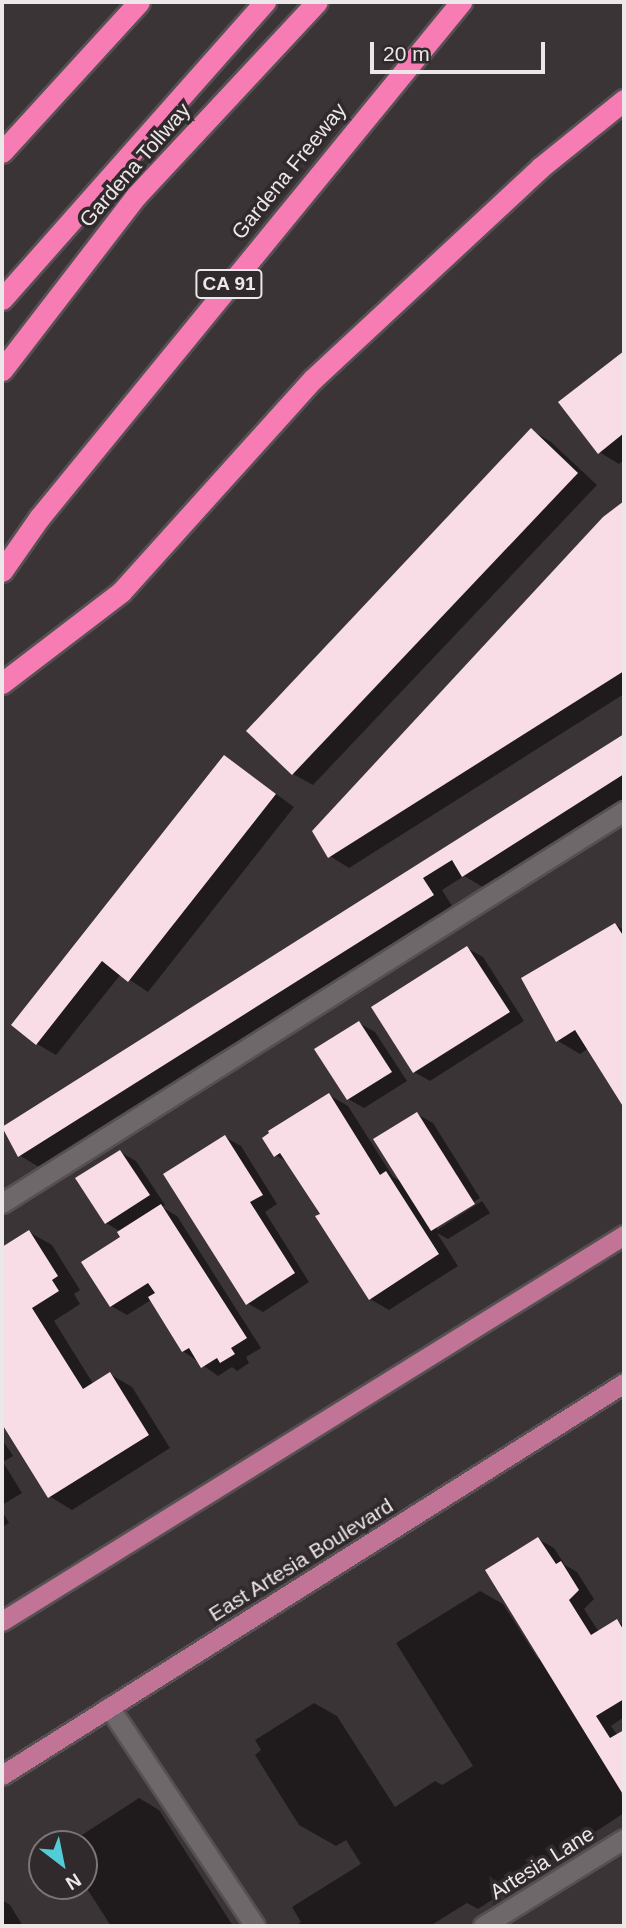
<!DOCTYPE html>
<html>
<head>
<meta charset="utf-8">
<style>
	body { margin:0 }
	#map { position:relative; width:626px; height:1928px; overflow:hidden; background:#3a3436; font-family:Helvetica,sans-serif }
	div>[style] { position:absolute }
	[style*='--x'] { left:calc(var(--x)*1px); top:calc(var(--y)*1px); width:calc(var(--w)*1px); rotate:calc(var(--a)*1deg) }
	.shadow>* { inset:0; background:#0007 }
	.building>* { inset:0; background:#f8dde7 }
	.roads { filter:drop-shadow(2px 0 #565052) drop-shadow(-2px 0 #565052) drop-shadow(0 2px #565052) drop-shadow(0 -2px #565052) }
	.service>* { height:19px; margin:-9.5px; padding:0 9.5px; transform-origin:9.5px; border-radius:9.5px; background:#6f686a }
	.minor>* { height:19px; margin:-9.5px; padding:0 9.5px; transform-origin:9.5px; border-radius:9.5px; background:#6f686a }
	.primary>* { height:19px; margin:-9.5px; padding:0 9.5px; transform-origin:9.5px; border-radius:9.5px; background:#c17496 }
	.motorway>* { height:21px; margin:-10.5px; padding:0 10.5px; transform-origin:10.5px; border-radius:10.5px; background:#f77cb3 }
	span { translate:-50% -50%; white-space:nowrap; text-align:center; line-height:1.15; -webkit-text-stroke:7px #302a2c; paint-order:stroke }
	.shield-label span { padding:2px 5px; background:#302a2c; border:2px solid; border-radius:5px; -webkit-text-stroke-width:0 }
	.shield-label { font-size:19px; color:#ece8ea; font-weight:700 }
	.street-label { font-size:21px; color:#ece8ea }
	.frame { position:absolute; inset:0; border:4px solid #ece8ea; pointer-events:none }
	.north { position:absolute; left:28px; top:1830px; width:70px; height:70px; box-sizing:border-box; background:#302a2c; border:2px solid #7b7678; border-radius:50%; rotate:148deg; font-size:19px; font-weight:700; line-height:28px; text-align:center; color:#ece8ea }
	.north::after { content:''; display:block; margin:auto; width:24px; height:32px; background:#52ccd6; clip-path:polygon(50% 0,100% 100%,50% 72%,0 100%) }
	.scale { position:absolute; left:370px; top:42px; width:175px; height:32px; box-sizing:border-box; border:4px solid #ece8ea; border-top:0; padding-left:9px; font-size:21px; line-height:24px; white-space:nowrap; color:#ece8ea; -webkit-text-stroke:5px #302a2c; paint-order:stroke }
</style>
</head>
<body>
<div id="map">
	<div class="shadow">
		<i style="clip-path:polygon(624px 353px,624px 460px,619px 464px,599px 452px,560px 403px)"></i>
		<i style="clip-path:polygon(531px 430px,551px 442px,597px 485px,313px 785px,293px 774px)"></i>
		<i style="clip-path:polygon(624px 503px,624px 694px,349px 868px,330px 856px,605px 518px)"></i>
		<i style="clip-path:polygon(624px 736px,624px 798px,483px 887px,464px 876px,442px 890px,452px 906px,39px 1167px,19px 1155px,2px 1128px)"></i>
		<i style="clip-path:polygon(225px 757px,294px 807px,148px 992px,121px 974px,56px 1055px,37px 1044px)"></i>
		<i style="clip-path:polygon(615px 925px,624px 930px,624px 1105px,589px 1048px,580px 1054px,558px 1041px)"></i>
		<i style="clip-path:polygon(467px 948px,483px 957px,524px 1021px,430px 1081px,414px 1072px)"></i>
		<i style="clip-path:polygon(359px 1023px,375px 1032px,407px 1081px,364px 1108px,348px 1099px)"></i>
		<i style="clip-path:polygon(329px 1095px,348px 1106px,393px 1177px,402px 1182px,417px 1114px,433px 1123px,480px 1198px,437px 1225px,437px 1230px,482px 1201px,490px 1213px,448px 1239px,437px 1233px,458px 1266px,389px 1310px,370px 1299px,289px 1163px,275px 1155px)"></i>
		<i style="clip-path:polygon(225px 1137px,241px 1146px,277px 1204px,265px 1212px,309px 1282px,263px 1312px,247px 1303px)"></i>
		<i style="clip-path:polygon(120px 1152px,136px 1161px,165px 1205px,162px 1207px,177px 1216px,261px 1348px,246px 1357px,249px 1363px,237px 1371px,232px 1367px,218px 1376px,183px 1351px,151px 1300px,127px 1315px,111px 1306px,121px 1232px,106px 1223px,78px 1179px)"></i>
		<i style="clip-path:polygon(29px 1232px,52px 1245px,80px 1290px,74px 1294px,80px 1304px,54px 1321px,94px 1385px,110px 1374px,132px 1387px,170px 1448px,72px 1510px,49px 1496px,2px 1420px,2px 1249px)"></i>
		<i style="clip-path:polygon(2px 1439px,13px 1456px,3px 1462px,22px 1493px,2px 1505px)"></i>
		<i style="clip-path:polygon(2px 1511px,9px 1523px,2px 1527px)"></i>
		<i style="clip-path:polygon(538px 1539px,554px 1548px,565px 1565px,577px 1572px,594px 1599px,584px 1609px,599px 1632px,617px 1621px,624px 1625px,624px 1717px,611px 1726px,618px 1736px,624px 1732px,624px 1793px,621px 1792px,624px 1813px,478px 1909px,467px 1903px,430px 1926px,295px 1926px,301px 1922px,292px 1907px,361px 1864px,346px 1840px,336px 1846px,299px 1825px,255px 1755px,261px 1750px,255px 1740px,314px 1703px,337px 1716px,395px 1807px,435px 1781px,442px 1785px,473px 1766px,396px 1643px,480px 1591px,503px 1604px,538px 1659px,541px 1657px)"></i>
		<i style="clip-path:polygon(139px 1798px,159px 1810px,233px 1926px,111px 1926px,84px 1884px,89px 1879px,84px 1871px,84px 1844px,68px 1844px)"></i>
		<i style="clip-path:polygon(2px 1900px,10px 1905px,23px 1926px,2px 1926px)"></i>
	</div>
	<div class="building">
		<i style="clip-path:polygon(624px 351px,624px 433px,598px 454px,558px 402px)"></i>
		<i style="clip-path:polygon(531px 428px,578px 473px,292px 775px,246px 731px)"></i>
		<i style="clip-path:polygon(624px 501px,624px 671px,328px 858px,312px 831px,603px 517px)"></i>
		<i style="clip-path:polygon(624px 734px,624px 774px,462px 877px,452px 860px,423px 878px,434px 895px,18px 1157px,2px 1127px)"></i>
		<i style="clip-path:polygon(224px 755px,276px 794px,128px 982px,102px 961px,36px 1045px,11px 1025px)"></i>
		<i style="clip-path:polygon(615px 923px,624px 937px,624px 1108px,575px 1030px,556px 1042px,521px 978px)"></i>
		<i style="clip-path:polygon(467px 946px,510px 1012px,413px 1073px,371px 1007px)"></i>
		<i style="clip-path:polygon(359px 1021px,392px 1072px,347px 1100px,314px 1049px)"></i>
		<i style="clip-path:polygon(329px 1093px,380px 1175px,386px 1171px,439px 1254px,369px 1300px,315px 1216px,320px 1214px,280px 1153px,274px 1157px,262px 1138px,269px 1133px,268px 1131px)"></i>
		<i style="clip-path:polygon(417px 1112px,475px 1204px,431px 1231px,373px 1139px)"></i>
		<i style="clip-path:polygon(225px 1135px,263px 1195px,250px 1202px,295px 1273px,246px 1305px,163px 1174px)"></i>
		<i style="clip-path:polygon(120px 1150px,150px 1195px,105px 1224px,75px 1178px)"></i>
		<i style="clip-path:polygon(161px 1204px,247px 1338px,231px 1348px,235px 1354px,220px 1363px,217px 1358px,201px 1368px,189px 1348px,182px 1352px,148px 1297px,155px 1293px,148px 1283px,110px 1307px,81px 1262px,120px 1237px,117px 1232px)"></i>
		<i style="clip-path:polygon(29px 1230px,58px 1276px,52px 1280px,59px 1291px,32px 1308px,83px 1389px,110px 1372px,149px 1435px,48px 1498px,2px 1424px,2px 1247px)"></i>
		<i style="clip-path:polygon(538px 1537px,556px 1564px,561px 1561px,579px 1590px,569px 1600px,591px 1635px,617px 1619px,624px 1631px,624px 1699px,596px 1716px,610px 1738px,624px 1730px,624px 1796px,485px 1570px)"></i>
	</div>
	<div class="roads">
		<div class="service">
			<i style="--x:2;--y:1203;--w:735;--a:-32.22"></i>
			<i style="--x:109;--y:1707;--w:263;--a:56.3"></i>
		</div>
		<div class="minor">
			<i style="--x:483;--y:1926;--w:166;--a:-31.7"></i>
		</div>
		<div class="primary">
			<i style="--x:2;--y:1621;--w:732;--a:-31.82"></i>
			<i style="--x:2;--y:1775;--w:735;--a:-32.22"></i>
		</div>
		<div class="motorway">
			<i style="--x:2;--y:152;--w:203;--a:-47.6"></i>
			<i style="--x:2;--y:299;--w:397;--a:-48.5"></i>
			<i style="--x:2;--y:370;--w:220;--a:-52.4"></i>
			<i style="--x:136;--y:196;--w:265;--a:-47"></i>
			<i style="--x:2;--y:571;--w:65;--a:-55.1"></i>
			<i style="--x:39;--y:518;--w:667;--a:-50.72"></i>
			<i style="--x:2;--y:683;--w:150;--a:-37.4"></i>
			<i style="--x:121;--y:592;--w:287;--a:-48"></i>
			<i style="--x:313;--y:379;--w:311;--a:-42.9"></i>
			<i style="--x:541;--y:167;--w:107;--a:-38.9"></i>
		</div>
	</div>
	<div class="shield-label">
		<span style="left:229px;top:284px">CA 91</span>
	</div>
	<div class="street-label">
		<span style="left:135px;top:165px;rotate:-49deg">Gardena Tollway</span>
		<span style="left:289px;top:171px;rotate:-51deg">Gardena Freeway</span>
		<span style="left:301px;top:1560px;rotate:-32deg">East Artesia Boulevard</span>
		<span style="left:542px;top:1863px;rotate:-32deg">Artesia Lane</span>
	</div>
	<div class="frame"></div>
	<div class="north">N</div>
	<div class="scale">20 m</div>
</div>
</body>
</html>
